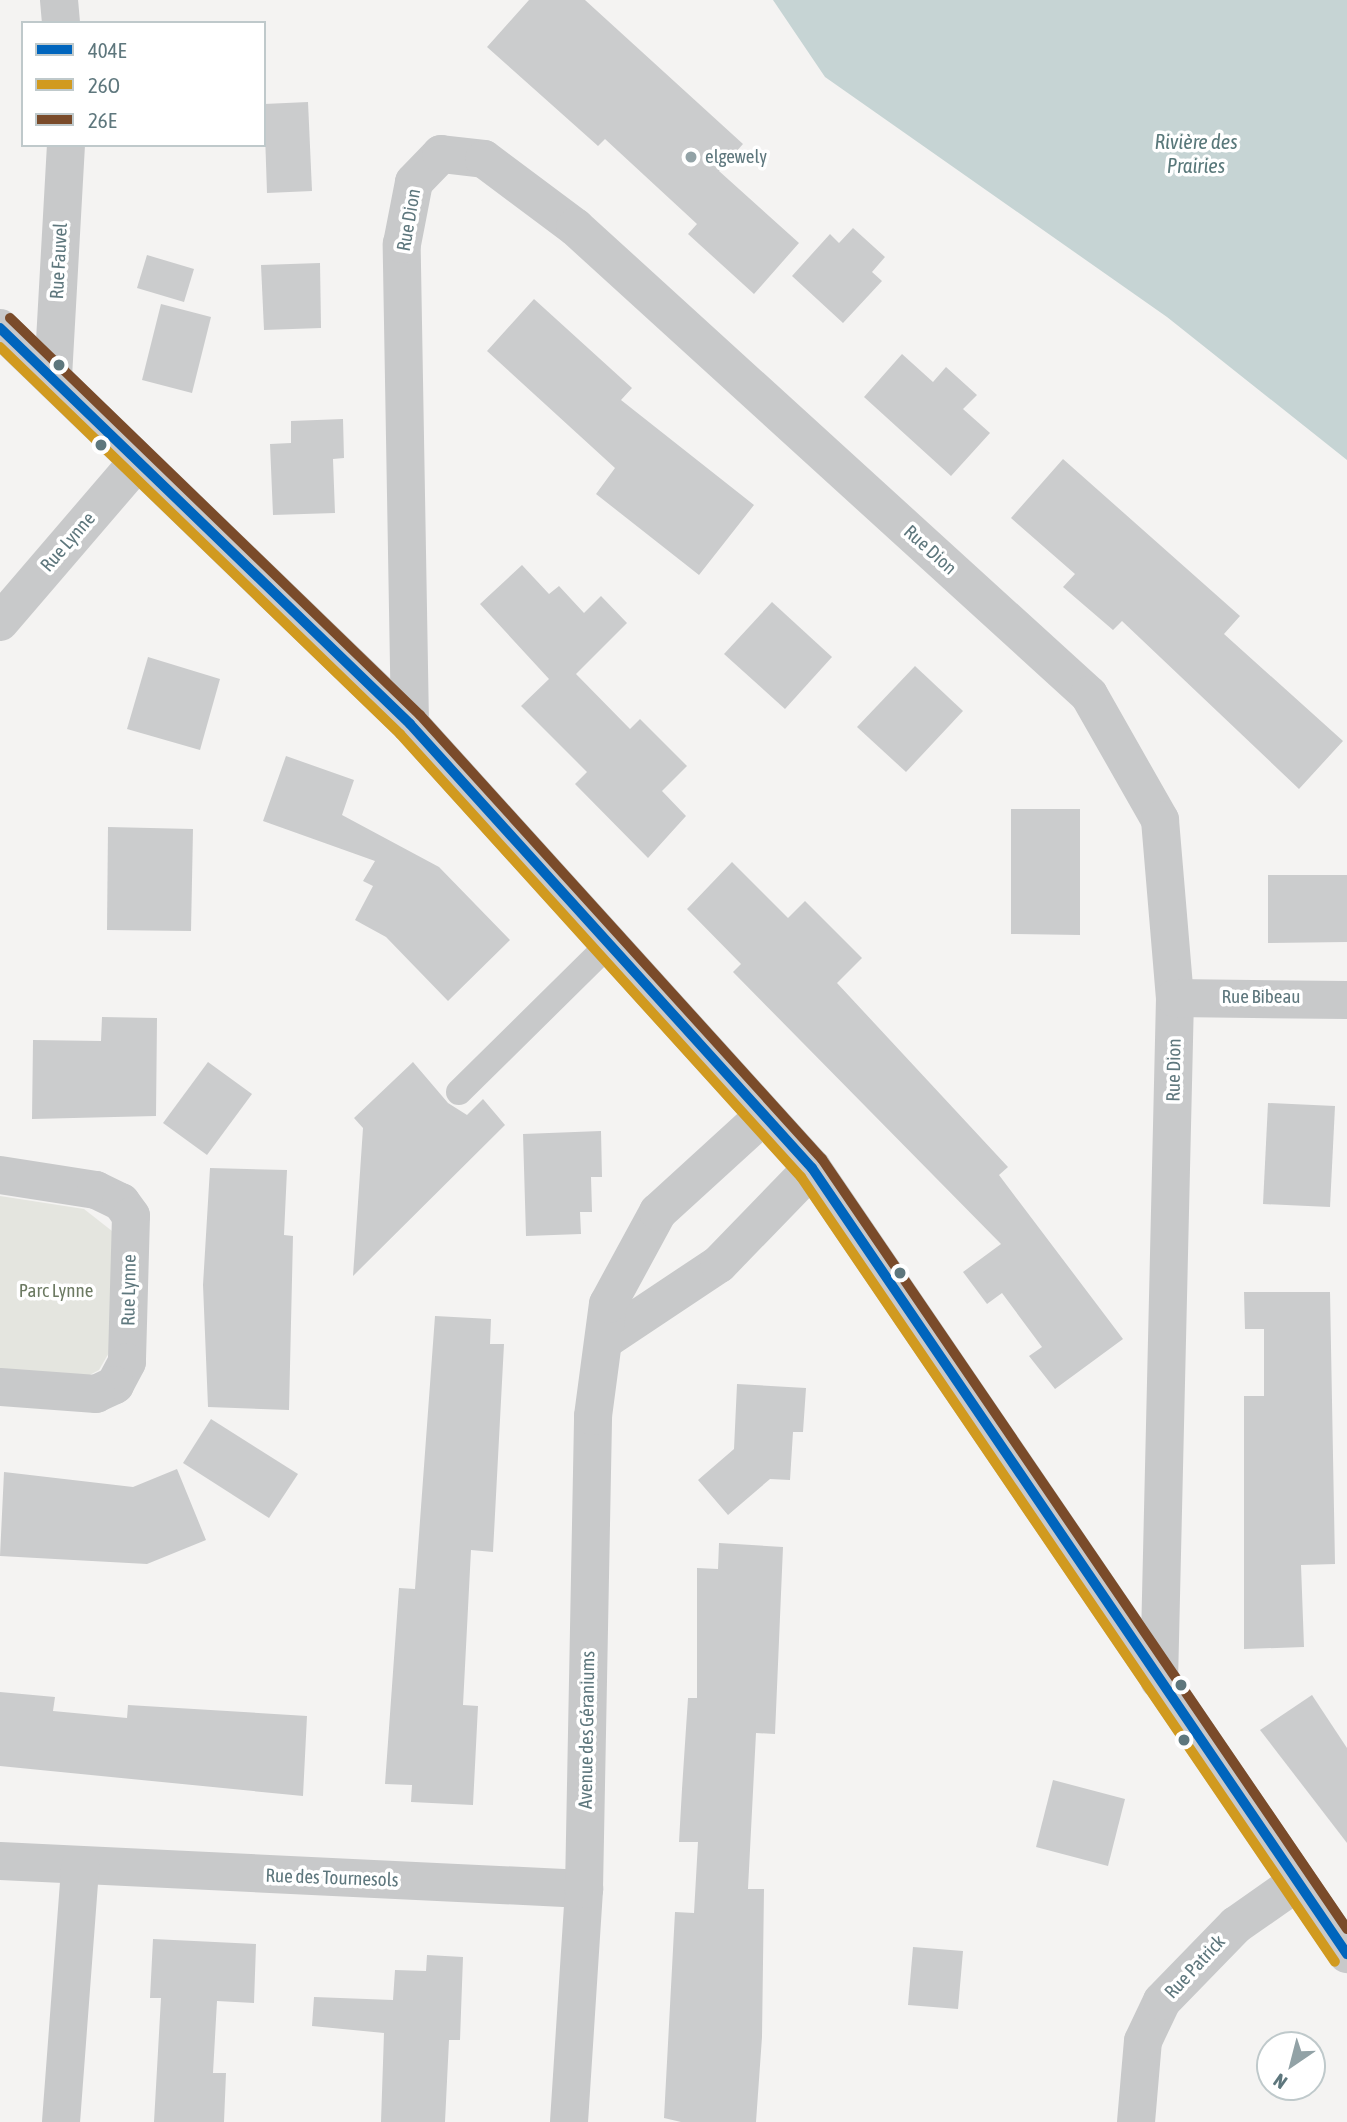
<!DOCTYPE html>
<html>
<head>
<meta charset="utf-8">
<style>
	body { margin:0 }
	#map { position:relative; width:1347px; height:2122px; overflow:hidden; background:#f4f3f2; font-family:"Asap Condensed",sans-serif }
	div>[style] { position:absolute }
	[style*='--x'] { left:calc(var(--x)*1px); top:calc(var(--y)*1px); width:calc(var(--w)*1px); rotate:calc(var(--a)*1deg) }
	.green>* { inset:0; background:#e4e5df }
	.water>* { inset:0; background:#c6d4d4 }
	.building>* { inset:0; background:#cbcccd }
	.service>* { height:26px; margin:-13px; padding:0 13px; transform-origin:13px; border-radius:13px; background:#c8c9ca }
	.minor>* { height:38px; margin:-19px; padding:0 19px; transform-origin:19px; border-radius:19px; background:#c8c9ca }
	.tertiary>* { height:38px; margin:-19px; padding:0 19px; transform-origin:19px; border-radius:19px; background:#c8c9ca }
	.bus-1>* { height:10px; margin:-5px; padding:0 5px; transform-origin:5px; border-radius:5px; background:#0065bd }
	.bus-2>* { height:10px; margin:-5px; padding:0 5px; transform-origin:5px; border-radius:5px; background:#d19a1f }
	.bus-3>* { height:10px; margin:-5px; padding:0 5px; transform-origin:5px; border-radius:5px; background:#7a4b2a }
	.dots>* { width:19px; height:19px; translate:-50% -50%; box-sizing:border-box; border:4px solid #fff; border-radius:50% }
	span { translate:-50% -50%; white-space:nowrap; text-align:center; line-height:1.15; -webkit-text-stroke:7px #fff; paint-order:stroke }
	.poi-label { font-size:19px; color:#5e777d }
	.left { translate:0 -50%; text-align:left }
	.street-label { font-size:19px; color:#5e777d }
	.park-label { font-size:19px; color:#6c7a62 }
	.water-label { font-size:21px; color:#59787a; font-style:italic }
	.legend { position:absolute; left:21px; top:21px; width:245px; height:126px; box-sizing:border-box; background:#fff; border:2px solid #bfc9cb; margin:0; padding:9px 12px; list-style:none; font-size:21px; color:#5e777d }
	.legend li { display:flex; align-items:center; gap:14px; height:35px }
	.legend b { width:35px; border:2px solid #bfc9cb }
	.north { position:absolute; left:1256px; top:2031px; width:70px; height:70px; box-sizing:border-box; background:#fff; border:2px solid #bfc9cb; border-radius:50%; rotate:215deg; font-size:19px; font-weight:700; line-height:28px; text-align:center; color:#5e777d }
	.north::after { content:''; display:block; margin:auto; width:24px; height:32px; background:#92a2a6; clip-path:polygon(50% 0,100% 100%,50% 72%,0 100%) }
</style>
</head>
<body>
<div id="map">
	<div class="green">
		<i style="clip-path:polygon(0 1196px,84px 1209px,112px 1231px,110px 1351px,99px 1370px,84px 1378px,0 1372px)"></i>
	</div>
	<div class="water">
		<i style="clip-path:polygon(773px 0,1347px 0,1347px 460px,1167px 317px,825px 77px)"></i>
	</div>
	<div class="building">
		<i style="clip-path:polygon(529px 0,585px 0,743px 144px,719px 171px,799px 243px,754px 294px,688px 234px,697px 224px,605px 139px,598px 146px,487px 47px)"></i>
		<i style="clip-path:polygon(308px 102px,312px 191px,267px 193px,264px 104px)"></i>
		<i style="clip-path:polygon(853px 228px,885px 257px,872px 272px,882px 281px,843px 323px,792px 276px,830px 234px,839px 243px)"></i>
		<i style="clip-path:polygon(147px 255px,194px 269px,184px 302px,137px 288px)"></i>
		<i style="clip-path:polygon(320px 263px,321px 328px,264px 330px,261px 265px)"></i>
		<i style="clip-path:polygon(534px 299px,632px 388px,621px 400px,754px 505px,699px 575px,596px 494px,615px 468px,487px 351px)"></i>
		<i style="clip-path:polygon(161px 304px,211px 317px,192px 393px,142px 380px)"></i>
		<i style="clip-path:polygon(902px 354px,933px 382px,946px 367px,977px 395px,963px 409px,990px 433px,951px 476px,864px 397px)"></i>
		<i style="clip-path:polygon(343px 419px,344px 458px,333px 459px,335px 513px,273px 515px,270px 444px,291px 443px,291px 421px)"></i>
		<i style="clip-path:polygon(1063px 459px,1240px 616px,1224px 634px,1343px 741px,1299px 789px,1122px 621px,1113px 630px,1063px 587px,1075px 574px,1011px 518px)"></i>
		<i style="clip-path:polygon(522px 565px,549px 594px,559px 586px,584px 613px,601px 596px,627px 623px,576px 674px,630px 729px,640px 719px,687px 766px,662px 791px,686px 816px,648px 858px,575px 784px,587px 772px,521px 706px,549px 679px,480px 604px)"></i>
		<i style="clip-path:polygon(772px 602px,832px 657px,785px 709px,724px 654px)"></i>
		<i style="clip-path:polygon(148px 657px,220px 679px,200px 750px,127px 729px)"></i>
		<i style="clip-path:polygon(915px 666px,963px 711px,906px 772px,857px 727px)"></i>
		<i style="clip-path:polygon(286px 756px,354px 780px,342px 815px,439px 867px,510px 940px,448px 1001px,386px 937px,355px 920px,373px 886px,363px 881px,375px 861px,263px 821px)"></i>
		<i style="clip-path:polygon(1011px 809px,1080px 809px,1080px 935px,1011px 934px)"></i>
		<i style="clip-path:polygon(108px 827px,193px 829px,191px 931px,107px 930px)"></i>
		<i style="clip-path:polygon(732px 862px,788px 918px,805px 901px,862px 958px,837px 983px,1008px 1167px,999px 1175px,1123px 1339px,1055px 1389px,1029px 1356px,1042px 1347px,1002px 1293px,987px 1304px,963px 1272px,1001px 1244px,733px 972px,741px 964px,687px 909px)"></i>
		<i style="clip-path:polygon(1268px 875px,1347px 875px,1347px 942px,1268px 943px)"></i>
		<i style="clip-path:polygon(102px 1017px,157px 1018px,156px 1116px,32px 1119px,33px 1040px,101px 1041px)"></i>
		<i style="clip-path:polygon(208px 1062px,252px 1094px,207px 1155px,163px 1123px)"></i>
		<i style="clip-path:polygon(413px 1062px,448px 1103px,467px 1115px,483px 1099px,505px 1125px,353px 1276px,363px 1128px,354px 1118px)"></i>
		<i style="clip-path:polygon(1268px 1103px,1335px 1106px,1330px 1207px,1263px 1204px)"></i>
		<i style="clip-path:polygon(601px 1131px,602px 1177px,591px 1177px,592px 1212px,580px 1212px,581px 1234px,526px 1236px,523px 1134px)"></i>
		<i style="clip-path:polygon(210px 1168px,287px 1170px,284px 1235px,293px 1236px,289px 1410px,208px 1407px,203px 1285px)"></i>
		<i style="clip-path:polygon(1244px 1292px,1330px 1292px,1335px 1564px,1301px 1565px,1304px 1647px,1244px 1649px,1244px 1396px,1264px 1396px,1264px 1329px,1245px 1329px)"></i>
		<i style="clip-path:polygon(435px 1316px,491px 1319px,490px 1344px,504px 1344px,493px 1552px,471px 1550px,463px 1705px,478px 1706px,473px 1805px,411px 1802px,412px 1785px,385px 1784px,399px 1588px,415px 1589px)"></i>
		<i style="clip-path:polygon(737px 1384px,806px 1388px,803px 1432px,793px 1432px,790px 1480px,770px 1479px,728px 1515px,698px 1480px,734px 1449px)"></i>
		<i style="clip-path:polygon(211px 1419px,298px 1474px,269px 1518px,183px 1463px)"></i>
		<i style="clip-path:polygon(177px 1469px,206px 1540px,147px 1564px,0 1556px,4px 1472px,133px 1487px)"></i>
		<i style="clip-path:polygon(719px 1543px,783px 1547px,775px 1734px,756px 1733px,748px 1889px,764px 1889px,762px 2037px,756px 2122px,681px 2122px,664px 2118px,675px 1912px,694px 1913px,698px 1842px,679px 1842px,682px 1789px,688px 1698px,697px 1698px,697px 1568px,718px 1569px)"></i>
		<i style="clip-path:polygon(0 1692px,55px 1697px,53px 1711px,127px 1718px,128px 1705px,307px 1716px,303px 1796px,0 1766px)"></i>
		<i style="clip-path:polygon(1312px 1695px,1347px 1748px,1347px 1843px,1260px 1730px)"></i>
		<i style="clip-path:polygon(1053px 1780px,1125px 1799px,1108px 1866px,1036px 1847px)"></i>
		<i style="clip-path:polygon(153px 1939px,256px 1944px,254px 2003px,217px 2001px,213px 2073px,226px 2073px,224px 2122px,154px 2122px,161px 1998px,150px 1998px)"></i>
		<i style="clip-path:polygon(913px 1947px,963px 1951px,958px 2009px,908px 2005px)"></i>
		<i style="clip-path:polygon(427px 1955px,463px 1957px,460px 2040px,449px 2040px,445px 2122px,381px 2122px,384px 2033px,312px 2026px,314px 1997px,393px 2000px,395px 1970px,426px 1971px)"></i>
	</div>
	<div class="service">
		<i style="--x:459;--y:1092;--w:211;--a:-44.6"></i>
	</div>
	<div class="minor">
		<i style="--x:59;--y:0;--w:23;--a:85"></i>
		<i style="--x:53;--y:377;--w:232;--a:-86.8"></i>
		<i style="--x:0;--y:622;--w:211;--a:-49.4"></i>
		<i style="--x:410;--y:724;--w:480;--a:-91"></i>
		<i style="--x:402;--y:244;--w:63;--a:-79"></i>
		<i style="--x:414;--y:182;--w:39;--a:-46"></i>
		<i style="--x:441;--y:154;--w:43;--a:6.6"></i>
		<i style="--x:484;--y:159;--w:114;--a:36.8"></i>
		<i style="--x:575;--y:227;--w:695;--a:42.32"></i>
		<i style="--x:1089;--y:695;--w:144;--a:60.4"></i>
		<i style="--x:1160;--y:820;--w:179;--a:85.2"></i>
		<i style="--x:1175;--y:998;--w:682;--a:91.34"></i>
		<i style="--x:1175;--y:998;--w:172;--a:0.7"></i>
		<i style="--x:0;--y:1175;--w:97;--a:8.9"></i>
		<i style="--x:96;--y:1190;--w:28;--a:26"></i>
		<i style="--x:121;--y:1202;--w:17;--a:54"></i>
		<i style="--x:131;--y:1216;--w:146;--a:91.6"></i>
		<i style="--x:127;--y:1362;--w:26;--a:118"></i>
		<i style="--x:115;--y:1385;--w:21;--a:155"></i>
		<i style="--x:96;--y:1394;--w:96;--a:-175.8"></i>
		<i style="--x:608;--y:1338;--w:133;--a:-33.7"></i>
		<i style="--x:719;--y:1264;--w:134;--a:-45.9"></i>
		<i style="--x:0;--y:1861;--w:585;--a:2.74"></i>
		<i style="--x:61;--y:2122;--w:256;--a:-85.7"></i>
		<i style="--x:569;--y:2122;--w:233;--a:-86.3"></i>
		<i style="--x:584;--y:1889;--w:473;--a:-88.9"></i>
		<i style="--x:593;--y:1416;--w:113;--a:-82.4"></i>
		<i style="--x:608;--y:1304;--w:105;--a:-61.5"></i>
		<i style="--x:658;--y:1212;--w:142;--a:-42.4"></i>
		<i style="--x:1136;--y:2122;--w:81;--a:-85.1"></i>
		<i style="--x:1143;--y:2041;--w:44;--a:-64.6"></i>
		<i style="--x:1162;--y:2001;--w:106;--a:-45.8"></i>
		<i style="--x:1236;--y:1925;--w:73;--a:-35"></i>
	</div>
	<div class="tertiary">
		<i style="--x:0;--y:328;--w:570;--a:44"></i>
		<i style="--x:410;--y:724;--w:599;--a:47.84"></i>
		<i style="--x:812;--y:1168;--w:951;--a:55.76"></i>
	</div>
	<div class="bus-1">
		<i style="--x:0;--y:328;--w:570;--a:44"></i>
		<i style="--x:410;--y:724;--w:599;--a:47.84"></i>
		<i style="--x:812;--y:1168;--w:951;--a:55.76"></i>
	</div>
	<div class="bus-2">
		<i style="--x:0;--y:347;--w:557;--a:44.05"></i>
		<i style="--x:400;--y:734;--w:598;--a:47.85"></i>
		<i style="--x:801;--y:1177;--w:949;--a:55.77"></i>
	</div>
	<div class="bus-3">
		<i style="--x:10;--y:318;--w:571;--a:44.08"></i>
		<i style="--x:420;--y:715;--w:599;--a:47.84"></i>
		<i style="--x:822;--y:1159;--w:932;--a:55.71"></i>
	</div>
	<div class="dots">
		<i style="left:691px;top:157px;background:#92a2a6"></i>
		<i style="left:59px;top:365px;background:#5e777d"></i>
		<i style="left:101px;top:445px;background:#5e777d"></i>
		<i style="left:900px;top:1273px;background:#5e777d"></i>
		<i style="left:1181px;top:1685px;background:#5e777d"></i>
		<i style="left:1184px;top:1740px;background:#5e777d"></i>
	</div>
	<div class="poi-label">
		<span class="left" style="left:705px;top:157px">elgewely</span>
	</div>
	<div class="street-label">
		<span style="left:409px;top:220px;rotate:-80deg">Rue Dion</span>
		<span style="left:59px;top:261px;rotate:-87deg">Rue Fauvel</span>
		<span style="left:68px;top:542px;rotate:-49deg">Rue Lynne</span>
		<span style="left:930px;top:550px;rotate:42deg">Rue Dion</span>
		<span style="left:1261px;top:997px">Rue Bibeau</span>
		<span style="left:1174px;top:1070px;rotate:-89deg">Rue Dion</span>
		<span style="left:129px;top:1290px;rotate:-89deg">Rue Lynne</span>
		<span style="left:587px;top:1730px;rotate:-89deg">Avenue des Géraniums</span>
		<span style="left:332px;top:1878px;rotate:2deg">Rue des Tournesols</span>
		<span style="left:1195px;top:1967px;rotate:-47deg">Rue Patrick</span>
	</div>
	<div class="park-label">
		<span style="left:56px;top:1291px">Parc Lynne</span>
	</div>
	<div class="water-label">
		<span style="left:1196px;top:153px">Rivière des<br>Prairies</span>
	</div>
	<ul class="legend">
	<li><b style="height:9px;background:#0065bd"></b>404E</li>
	<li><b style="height:9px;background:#d19a1f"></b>26O</li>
	<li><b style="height:9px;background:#7a4b2a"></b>26E</li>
	</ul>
	<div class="north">N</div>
</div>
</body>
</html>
